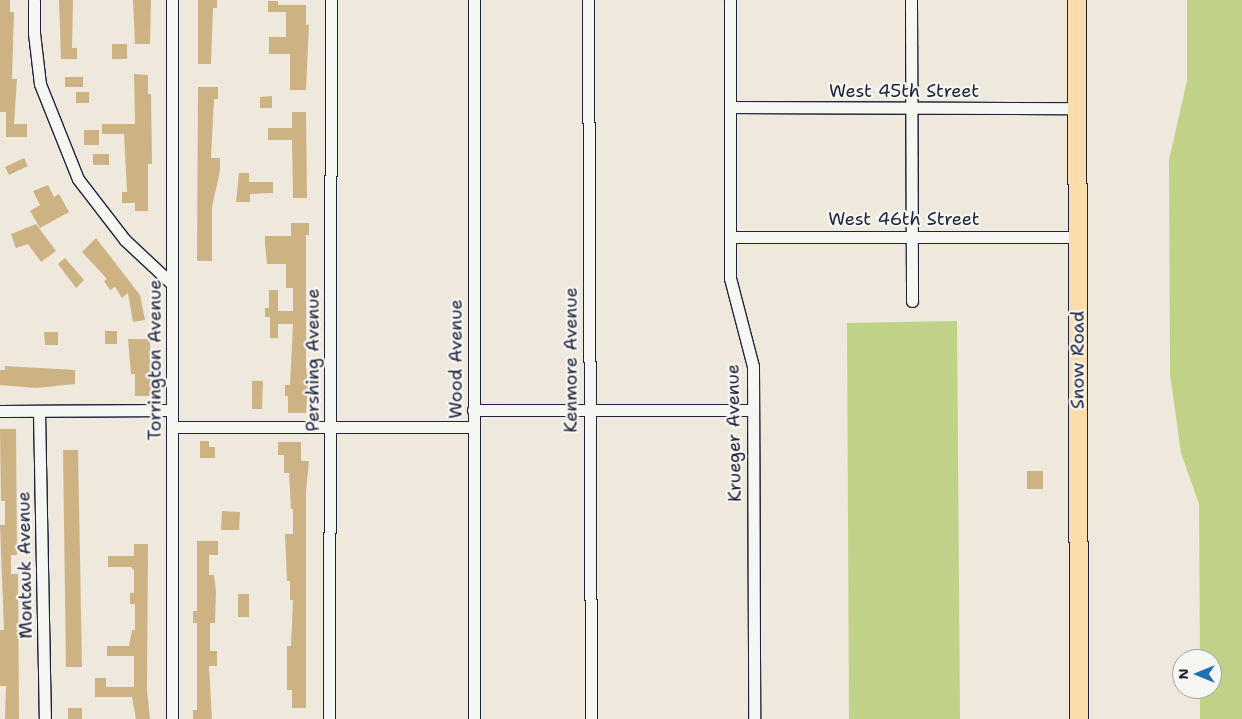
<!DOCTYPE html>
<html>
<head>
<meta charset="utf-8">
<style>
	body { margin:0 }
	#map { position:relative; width:1242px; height:719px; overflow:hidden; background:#eee9dc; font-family:"Shantell Sans",sans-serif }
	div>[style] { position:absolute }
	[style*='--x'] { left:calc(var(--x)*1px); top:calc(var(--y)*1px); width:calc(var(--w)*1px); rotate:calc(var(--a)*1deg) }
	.green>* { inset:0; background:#bfd287 }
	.building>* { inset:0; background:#cdb383 }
	.roads { filter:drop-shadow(1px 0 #22223b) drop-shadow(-1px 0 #22223b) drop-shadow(0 1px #22223b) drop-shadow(0 -1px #22223b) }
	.minor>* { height:11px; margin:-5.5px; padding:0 5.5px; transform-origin:5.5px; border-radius:5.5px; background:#f6f6f2 }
	.primary>* { height:18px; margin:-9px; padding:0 9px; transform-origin:9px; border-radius:9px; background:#faddab }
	span { translate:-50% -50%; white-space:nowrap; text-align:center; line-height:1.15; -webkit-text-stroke:4.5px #f6f6f2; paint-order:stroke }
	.street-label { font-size:18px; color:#22223b }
	.north { position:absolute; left:1172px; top:649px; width:50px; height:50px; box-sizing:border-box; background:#f6f6f2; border:1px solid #a1a1a9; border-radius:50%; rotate:270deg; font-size:14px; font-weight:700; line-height:20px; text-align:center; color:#22223b }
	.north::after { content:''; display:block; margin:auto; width:18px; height:22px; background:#1f6fb2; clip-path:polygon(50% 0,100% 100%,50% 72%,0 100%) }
</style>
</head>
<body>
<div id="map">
	<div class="green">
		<i style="clip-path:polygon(1187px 0,1242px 0,1242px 719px,1200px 719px,1200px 689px,1212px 689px,1212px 659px,1200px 659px,1199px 504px,1181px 453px,1170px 374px,1169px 160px,1187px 81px)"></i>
		<i style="clip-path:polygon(957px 321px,960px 719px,849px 719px,847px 323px)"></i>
	</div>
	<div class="building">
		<i style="clip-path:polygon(0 0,10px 0,10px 12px,14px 12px,12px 79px,17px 79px,14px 124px,27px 124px,27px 137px,6px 137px,6px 112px,0 112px)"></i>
		<i style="clip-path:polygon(59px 0,73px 0,72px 48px,77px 48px,77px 59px,61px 59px)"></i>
		<i style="clip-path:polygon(133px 0,151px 0,150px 44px,135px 44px)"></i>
		<i style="clip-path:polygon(198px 0,217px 0,217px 8px,213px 8px,211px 64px,198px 64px)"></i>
		<i style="clip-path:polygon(268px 1px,278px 1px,278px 5px,306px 5px,306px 25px,309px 25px,306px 90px,290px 90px,290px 54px,269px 54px,269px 37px,286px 37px,286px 12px,268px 12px)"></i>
		<i style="clip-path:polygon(112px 44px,127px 44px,127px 59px,112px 59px)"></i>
		<i style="clip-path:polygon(134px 74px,148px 75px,148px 94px,151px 94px,152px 164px,148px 164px,148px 211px,135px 211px,135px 203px,122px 203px,122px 192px,127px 192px,124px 134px,102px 134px,102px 124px,135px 124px)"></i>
		<i style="clip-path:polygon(65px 77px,83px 77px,83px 87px,65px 87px)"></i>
		<i style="clip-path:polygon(198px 87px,218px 87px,218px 99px,214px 99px,211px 158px,220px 158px,220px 171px,212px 207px,212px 261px,197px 261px)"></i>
		<i style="clip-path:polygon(76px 92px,89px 92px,89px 103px,76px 103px)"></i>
		<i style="clip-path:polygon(272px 96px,272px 108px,260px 108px,260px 97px)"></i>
		<i style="clip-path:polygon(292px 112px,306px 112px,307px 198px,293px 198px,292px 140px,268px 140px,268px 128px,292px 128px)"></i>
		<i style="clip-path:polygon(84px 130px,99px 130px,99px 145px,84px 145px)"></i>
		<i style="clip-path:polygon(93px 154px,109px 154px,109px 165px,93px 165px)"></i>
		<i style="clip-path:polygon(24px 158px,28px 166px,9px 175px,5px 167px)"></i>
		<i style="clip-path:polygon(239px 173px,249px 173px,249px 182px,273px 182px,273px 193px,250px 194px,250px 202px,236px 202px)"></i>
		<i style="clip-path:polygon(48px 185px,54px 197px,59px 194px,69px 212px,40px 228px,30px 211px,40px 205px,33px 191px)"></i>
		<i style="clip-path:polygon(291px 223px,309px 223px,309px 235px,306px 235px,306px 367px,308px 385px,306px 413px,288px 413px,288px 396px,285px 396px,285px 385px,290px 385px,293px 324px,278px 324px,278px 338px,270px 338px,270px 317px,265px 317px,265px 308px,269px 308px,269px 290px,278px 290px,278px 311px,293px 311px,293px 288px,286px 288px,286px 264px,267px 264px,265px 243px,265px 236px,291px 236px)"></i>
		<i style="clip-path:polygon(36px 224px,56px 251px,41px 262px,28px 244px,16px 248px,11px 234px)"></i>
		<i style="clip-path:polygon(96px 238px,140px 295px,145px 320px,133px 322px,128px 293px,122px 298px,115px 287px,110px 290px,104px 281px,107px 279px,82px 252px)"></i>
		<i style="clip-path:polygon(65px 258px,84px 280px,76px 288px,58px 264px)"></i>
		<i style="clip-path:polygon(105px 331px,117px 331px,117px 344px,105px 344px)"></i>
		<i style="clip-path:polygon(44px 332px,58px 332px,58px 345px,45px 345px)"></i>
		<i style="clip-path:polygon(128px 339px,150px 339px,151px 396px,135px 396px,135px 374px,131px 374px)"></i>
		<i style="clip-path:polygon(5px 366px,75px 370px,75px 384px,36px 388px,0 385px,0 370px,5px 370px)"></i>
		<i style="clip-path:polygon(252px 381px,263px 381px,262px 409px,252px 409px)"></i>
		<i style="clip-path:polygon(0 429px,16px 429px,17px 555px,11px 555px,11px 574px,18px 574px,19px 719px,5px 719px,6px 686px,0 686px,0 630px,4px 630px,0 525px,5px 525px,5px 501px,1px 501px)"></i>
		<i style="clip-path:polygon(200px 441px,209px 441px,209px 447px,215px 447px,215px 458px,200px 458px)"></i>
		<i style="clip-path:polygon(278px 442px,301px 442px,301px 461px,309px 461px,306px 491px,306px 708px,292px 708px,292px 690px,287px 690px,287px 646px,291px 646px,293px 600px,290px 600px,290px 581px,287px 581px,285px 534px,293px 534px,293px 509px,291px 509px,289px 473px,284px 473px,284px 455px,278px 455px)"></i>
		<i style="clip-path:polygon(63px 450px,78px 450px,82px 667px,66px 667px)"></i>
		<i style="clip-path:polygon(1027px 471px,1043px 471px,1043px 489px,1027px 489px)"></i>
		<i style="clip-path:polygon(222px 511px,240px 512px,239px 530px,221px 530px)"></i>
		<i style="clip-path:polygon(197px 541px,218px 541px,218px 555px,209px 555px,209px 575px,214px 575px,216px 591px,215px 623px,210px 623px,210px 651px,217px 651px,217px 666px,209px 666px,212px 719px,193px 719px,193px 710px,197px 710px,197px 623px,193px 623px,193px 611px,197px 611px)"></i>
		<i style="clip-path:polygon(134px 544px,148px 544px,147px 690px,150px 719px,136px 719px,132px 697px,95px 697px,95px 678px,106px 678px,106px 687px,134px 687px,134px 656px,107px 656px,107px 646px,129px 646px,132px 630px,135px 630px,135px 604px,130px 604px,130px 593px,134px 593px,134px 571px,131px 567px,108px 567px,108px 556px,134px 556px)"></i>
		<i style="clip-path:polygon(238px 594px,249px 594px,249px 617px,238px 617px)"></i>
		<i style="clip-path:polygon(68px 708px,82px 708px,82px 719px,68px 719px)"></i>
	</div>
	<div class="roads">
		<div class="minor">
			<i style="--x:34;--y:0;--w:33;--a:90"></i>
			<i style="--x:34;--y:33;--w:51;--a:83.3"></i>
			<i style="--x:40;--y:84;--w:102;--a:68.2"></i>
			<i style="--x:78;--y:179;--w:77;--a:52.4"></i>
			<i style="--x:125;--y:240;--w:64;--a:43.1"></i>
			<i style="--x:588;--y:0;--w:719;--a:89.76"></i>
			<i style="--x:730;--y:0;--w:278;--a:90"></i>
			<i style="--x:730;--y:278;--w:91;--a:75.4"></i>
			<i style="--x:753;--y:366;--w:353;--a:89.8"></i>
			<i style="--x:911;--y:0;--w:301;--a:89.8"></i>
			<i style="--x:730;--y:107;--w:347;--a:0.2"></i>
			<i style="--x:730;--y:237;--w:347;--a:0"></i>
			<i style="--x:473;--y:410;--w:280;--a:0"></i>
			<i style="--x:0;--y:411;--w:172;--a:-0.3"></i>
			<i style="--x:39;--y:411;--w:308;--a:88.9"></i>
			<i style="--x:172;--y:427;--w:301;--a:0"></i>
			<i style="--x:172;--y:719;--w:719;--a:-90"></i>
			<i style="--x:329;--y:719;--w:719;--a:-89.84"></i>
			<i style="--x:474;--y:719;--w:719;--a:-90"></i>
		</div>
		<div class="primary">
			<i style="--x:1077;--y:0;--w:719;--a:89.84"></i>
		</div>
	</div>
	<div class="street-label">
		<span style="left:904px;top:91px">West 45th Street</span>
		<span style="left:904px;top:219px">West 46th Street</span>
		<span style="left:456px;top:359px;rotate:-90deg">Wood Avenue</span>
		<span style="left:155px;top:360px;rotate:-90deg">Torrington Avenue</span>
		<span style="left:313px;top:360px;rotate:-90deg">Pershing Avenue</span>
		<span style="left:571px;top:360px;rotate:-90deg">Kenmore Avenue</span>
		<span style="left:1078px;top:360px;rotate:-90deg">Snow Road</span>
		<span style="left:734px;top:433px;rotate:-91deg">Krueger Avenue</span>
		<span style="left:25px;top:565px;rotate:-91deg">Montauk Avenue</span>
	</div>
	<div class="north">N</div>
</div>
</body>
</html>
